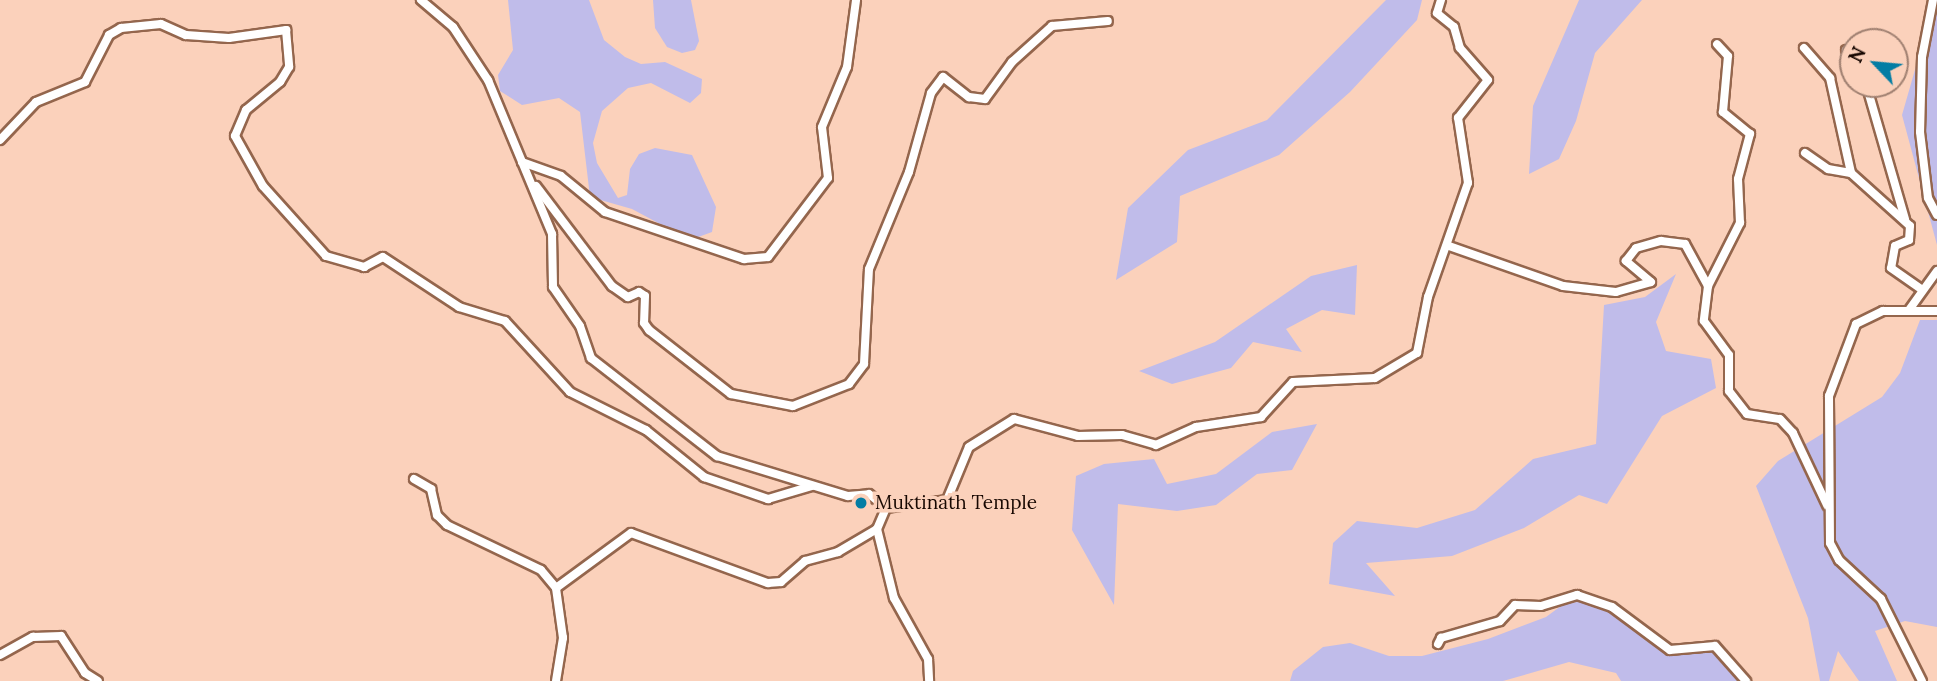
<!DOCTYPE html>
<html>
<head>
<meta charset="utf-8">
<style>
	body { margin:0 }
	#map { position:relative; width:1937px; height:681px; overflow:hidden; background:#fbd1bb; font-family:Lora,serif }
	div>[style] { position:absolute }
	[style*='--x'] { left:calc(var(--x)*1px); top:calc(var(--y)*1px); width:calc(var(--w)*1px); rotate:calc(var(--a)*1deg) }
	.green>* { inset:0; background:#c0bcea }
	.roads { filter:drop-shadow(2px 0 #94664d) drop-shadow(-2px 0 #94664d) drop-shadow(0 2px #94664d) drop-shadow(0 -2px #94664d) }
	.street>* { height:8px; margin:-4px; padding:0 4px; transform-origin:4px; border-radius:4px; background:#fff }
	.dots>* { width:19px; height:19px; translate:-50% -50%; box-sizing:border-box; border:4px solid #fbd1bb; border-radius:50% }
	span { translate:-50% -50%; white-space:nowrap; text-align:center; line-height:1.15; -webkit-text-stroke:7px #fbd1bb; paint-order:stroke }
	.poi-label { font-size:19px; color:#170701 }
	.left { translate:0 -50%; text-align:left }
	.north { position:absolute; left:1839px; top:28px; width:70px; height:70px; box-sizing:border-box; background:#fbd1bb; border:2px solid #a08071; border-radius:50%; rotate:296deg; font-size:19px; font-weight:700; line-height:28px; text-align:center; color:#170701 }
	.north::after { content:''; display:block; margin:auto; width:24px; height:32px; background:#037da4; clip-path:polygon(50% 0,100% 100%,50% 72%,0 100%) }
</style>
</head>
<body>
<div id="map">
	<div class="green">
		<i style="clip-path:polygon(508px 0,589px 0,604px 40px,625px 57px,641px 64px,665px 62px,702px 79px,701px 93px,690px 103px,651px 83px,628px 88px,602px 111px,593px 143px,597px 163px,618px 198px,627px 195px,630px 169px,639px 154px,655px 148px,692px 155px,716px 207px,712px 232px,690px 240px,632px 209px,590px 197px,580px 112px,559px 98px,522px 105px,500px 91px,498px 75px,513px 50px)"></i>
		<i style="clip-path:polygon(653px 0,691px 0,699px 41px,695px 50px,682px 53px,667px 47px,655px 28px)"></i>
		<i style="clip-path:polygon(1386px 0,1422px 0,1417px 20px,1350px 92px,1279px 155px,1180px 196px,1177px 242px,1116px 280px,1128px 208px,1188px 150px,1267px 120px)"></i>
		<i style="clip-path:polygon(1579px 0,1642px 0,1595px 53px,1576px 121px,1559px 159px,1529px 174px,1533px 106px)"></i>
		<i style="clip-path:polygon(1935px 0,1937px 0,1937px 245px,1902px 115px)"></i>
		<i style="clip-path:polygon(1357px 265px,1355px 315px,1322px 310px,1286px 329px,1302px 352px,1253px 342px,1231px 368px,1172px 384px,1139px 371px,1215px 342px,1311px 276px)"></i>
		<i style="clip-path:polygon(1676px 274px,1656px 322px,1666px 351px,1711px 359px,1716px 388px,1662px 416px,1607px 504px,1579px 495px,1524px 528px,1452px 556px,1366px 563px,1395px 596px,1329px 584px,1333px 543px,1357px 521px,1417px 528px,1475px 510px,1533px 459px,1596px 444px,1604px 305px,1645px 297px)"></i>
		<i style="clip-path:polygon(1920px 320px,1937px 320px,1937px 627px,1905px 621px,1875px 631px,1897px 681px,1859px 681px,1838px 651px,1829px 681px,1820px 681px,1808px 618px,1756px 486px,1778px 461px,1882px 397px,1900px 373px)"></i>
		<i style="clip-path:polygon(1317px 424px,1292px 470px,1257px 474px,1216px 505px,1177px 511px,1118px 504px,1114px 605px,1072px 530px,1076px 476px,1104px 464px,1154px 459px,1167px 484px,1216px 474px,1272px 432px)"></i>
		<i style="clip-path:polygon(1579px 602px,1614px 610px,1663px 650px,1719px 652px,1740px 681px,1621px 681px,1616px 673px,1569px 662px,1503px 681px,1290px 681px,1293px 671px,1323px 647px,1350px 643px,1389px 656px,1422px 656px,1488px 639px,1546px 617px,1565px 603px)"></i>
	</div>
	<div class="roads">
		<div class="street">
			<i style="--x:421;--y:0;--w:42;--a:40.2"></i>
			<i style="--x:453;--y:27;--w:64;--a:56.6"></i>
			<i style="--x:488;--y:80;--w:167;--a:67.4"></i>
			<i style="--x:552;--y:234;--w:53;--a:88.9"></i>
			<i style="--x:553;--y:287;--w:47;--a:55.3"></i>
			<i style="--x:580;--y:326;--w:34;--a:71"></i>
			<i style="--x:591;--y:358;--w:160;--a:37.9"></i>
			<i style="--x:717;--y:456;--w:137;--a:17"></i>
			<i style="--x:848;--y:496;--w:21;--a:-5"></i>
			<i style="--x:869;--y:494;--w:22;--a:39"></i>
			<i style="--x:886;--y:508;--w:23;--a:113"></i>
			<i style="--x:877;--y:529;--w:71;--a:76.2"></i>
			<i style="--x:894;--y:598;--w:70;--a:60.9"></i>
			<i style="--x:928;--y:659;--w:22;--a:87"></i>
			<i style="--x:1933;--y:0;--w:58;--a:100.9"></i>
			<i style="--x:1922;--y:57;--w:75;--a:91.5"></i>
			<i style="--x:1920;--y:132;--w:66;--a:83.1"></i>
			<i style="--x:1928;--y:198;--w:19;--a:62"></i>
			<i style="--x:1804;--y:48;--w:40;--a:49"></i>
			<i style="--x:1830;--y:78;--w:97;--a:77.5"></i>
			<i style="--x:1851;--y:173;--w:79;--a:41.9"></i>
			<i style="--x:1910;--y:226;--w:14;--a:94"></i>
			<i style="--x:1909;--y:240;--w:15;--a:157"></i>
			<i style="--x:1895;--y:246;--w:22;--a:100"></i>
			<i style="--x:1891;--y:268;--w:38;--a:35"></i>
			<i style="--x:1846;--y:50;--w:15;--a:62"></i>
			<i style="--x:1866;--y:84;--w:141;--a:73.9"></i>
			<i style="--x:0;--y:140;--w:52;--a:-46.5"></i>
			<i style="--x:36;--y:102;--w:53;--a:-22.2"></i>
			<i style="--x:85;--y:82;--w:53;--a:-62.9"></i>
			<i style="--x:109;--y:35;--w:14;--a:-30"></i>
			<i style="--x:121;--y:28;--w:40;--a:-5.7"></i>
			<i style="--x:161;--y:24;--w:27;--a:24"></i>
			<i style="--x:186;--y:35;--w:43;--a:4"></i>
			<i style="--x:229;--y:38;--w:58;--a:-8"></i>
			<i style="--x:286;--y:30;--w:37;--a:85"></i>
			<i style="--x:289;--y:67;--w:17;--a:121"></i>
			<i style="--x:280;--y:82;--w:44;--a:140.5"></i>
			<i style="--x:246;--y:110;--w:28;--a:113"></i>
			<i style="--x:235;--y:136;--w:57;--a:60.8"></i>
			<i style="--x:263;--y:186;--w:94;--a:48"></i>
			<i style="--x:326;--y:256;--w:40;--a:16"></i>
			<i style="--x:364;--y:267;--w:21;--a:-28"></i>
			<i style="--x:383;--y:257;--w:91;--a:33.3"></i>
			<i style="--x:459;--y:307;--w:48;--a:16.9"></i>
			<i style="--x:505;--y:321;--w:96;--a:47.5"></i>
			<i style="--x:570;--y:392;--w:85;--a:26.6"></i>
			<i style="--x:646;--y:430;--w:75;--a:39"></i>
			<i style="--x:704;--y:477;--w:68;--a:19"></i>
			<i style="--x:768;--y:499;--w:46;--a:-16.5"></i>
			<i style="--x:1805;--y:153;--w:28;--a:35"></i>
			<i style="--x:1828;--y:169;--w:23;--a:10"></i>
			<i style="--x:522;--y:162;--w:41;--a:19.7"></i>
			<i style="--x:561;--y:176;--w:57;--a:39.3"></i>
			<i style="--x:605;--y:212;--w:147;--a:18.7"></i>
			<i style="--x:744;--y:259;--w:24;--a:-5"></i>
			<i style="--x:768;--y:257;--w:99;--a:-52.8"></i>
			<i style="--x:828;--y:178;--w:51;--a:-96.7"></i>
			<i style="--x:822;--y:127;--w:65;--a:-67.4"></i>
			<i style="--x:847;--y:67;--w:68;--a:-82.3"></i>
			<i style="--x:536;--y:186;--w:126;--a:52.8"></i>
			<i style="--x:612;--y:286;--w:19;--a:35"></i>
			<i style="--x:628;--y:297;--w:12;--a:-24"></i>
			<i style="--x:639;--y:292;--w:7;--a:34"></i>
			<i style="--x:645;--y:296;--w:27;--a:92"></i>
			<i style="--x:644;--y:323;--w:9;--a:54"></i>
			<i style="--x:649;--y:330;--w:104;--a:38"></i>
			<i style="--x:731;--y:394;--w:63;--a:11"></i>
			<i style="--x:793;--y:406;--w:60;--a:-21.4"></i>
			<i style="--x:849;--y:384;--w:25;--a:-53"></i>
			<i style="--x:864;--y:364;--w:95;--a:-87"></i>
			<i style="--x:869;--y:269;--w:105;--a:-67.6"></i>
			<i style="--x:909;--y:172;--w:82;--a:-74.4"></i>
			<i style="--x:931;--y:93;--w:20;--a:-53"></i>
			<i style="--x:943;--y:77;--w:33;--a:38"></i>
			<i style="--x:969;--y:97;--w:16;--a:7"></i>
			<i style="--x:985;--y:99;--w:46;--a:-53.9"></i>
			<i style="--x:1012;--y:62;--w:54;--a:-42"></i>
			<i style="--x:1052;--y:26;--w:56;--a:-5.1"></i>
			<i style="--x:1449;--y:246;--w:121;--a:19.3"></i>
			<i style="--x:1563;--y:286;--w:53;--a:6.5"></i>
			<i style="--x:1616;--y:292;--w:36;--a:-16"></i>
			<i style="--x:1651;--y:282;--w:33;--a:-140"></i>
			<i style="--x:1626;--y:261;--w:16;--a:-52"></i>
			<i style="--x:1636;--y:248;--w:26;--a:-16"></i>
			<i style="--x:1661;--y:241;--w:24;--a:7"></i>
			<i style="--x:1685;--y:244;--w:48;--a:61.3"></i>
			<i style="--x:1708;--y:286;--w:35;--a:97"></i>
			<i style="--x:1704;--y:321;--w:42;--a:53.7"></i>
			<i style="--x:1729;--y:355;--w:36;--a:90"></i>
			<i style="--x:1729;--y:391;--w:29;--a:52"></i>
			<i style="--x:1747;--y:414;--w:33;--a:9"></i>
			<i style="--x:1780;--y:419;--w:19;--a:47"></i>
			<i style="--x:1793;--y:433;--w:80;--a:64.7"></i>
			<i style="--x:1708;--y:286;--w:71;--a:-63.1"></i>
			<i style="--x:1740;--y:223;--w:44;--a:-92.6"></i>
			<i style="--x:1738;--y:179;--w:47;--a:-75.1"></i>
			<i style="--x:1750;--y:134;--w:35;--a:-141"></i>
			<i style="--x:1723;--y:112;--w:56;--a:-84.9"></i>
			<i style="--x:1728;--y:56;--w:16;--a:-133"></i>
			<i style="--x:1909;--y:310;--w:48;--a:-54.3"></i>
			<i style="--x:414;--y:479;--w:20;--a:30"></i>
			<i style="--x:431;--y:489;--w:27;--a:77"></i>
			<i style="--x:437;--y:515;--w:14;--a:45"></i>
			<i style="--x:447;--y:525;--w:104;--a:25.6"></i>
			<i style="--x:541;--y:570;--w:23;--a:50"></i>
			<i style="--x:886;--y:508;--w:62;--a:-7.5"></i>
			<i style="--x:947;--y:500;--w:57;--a:-67.5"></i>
			<i style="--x:969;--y:447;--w:53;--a:-31.9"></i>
			<i style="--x:1014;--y:419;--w:66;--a:14.9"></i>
			<i style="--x:1078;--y:436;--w:44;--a:-1.3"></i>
			<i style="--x:1122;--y:435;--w:35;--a:16"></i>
			<i style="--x:1156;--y:445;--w:44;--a:-24.2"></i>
			<i style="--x:1196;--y:427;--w:66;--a:-8.7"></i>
			<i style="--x:1261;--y:417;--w:47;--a:-47.6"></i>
			<i style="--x:1293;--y:382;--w:82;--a:-2.8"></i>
			<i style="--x:1375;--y:378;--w:49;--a:-30.8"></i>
			<i style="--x:1417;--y:353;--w:57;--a:-78.9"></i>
			<i style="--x:1428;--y:297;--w:121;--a:-70.7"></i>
			<i style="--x:1468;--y:183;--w:66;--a:-98.7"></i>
			<i style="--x:1458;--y:118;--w:48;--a:-51.7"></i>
			<i style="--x:1488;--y:80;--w:43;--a:-131.2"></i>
			<i style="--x:1460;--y:48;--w:22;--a:-106"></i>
			<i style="--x:1454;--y:27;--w:22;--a:-141"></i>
			<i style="--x:1437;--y:13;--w:14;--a:-73"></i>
			<i style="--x:1438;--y:644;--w:7;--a:-63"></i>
			<i style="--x:1441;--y:638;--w:61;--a:-16.1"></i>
			<i style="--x:1500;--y:621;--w:22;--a:-47"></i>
			<i style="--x:1515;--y:605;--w:26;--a:2"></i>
			<i style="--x:1541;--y:606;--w:38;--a:-17"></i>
			<i style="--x:1577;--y:595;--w:37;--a:19"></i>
			<i style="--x:1612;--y:607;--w:72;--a:36.6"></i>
			<i style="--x:1670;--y:650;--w:45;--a:-5.1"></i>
			<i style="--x:1715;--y:646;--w:47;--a:48.5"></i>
			<i style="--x:0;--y:655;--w:38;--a:-29"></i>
			<i style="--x:33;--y:637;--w:28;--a:-2"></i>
			<i style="--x:61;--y:636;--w:44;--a:57"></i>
			<i style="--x:85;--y:673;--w:15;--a:32"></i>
			<i style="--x:556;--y:681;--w:44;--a:-80.8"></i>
			<i style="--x:563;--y:638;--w:50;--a:-98"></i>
			<i style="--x:556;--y:588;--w:93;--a:-36.3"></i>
			<i style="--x:631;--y:533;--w:146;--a:20.1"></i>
			<i style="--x:768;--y:583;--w:13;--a:-4"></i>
			<i style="--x:781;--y:582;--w:32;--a:-41"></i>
			<i style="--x:805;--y:561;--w:34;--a:-15"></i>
			<i style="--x:838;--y:552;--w:45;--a:-30.5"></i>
			<i style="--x:1922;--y:681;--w:92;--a:-116.6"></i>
			<i style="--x:1881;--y:599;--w:57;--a:-137.1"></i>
			<i style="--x:1839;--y:560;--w:19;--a:-118"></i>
			<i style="--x:1830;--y:543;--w:147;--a:-90.4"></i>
			<i style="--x:1829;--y:396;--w:77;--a:-69.4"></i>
			<i style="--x:1856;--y:324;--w:30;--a:-26"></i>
			<i style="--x:1883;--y:311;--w:54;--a:0"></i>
		</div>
	</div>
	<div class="dots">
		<i style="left:861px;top:503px;background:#037da4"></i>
	</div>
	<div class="poi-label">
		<span class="left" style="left:875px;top:503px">Muktinath Temple</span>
	</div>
	<div class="north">N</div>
</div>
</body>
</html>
